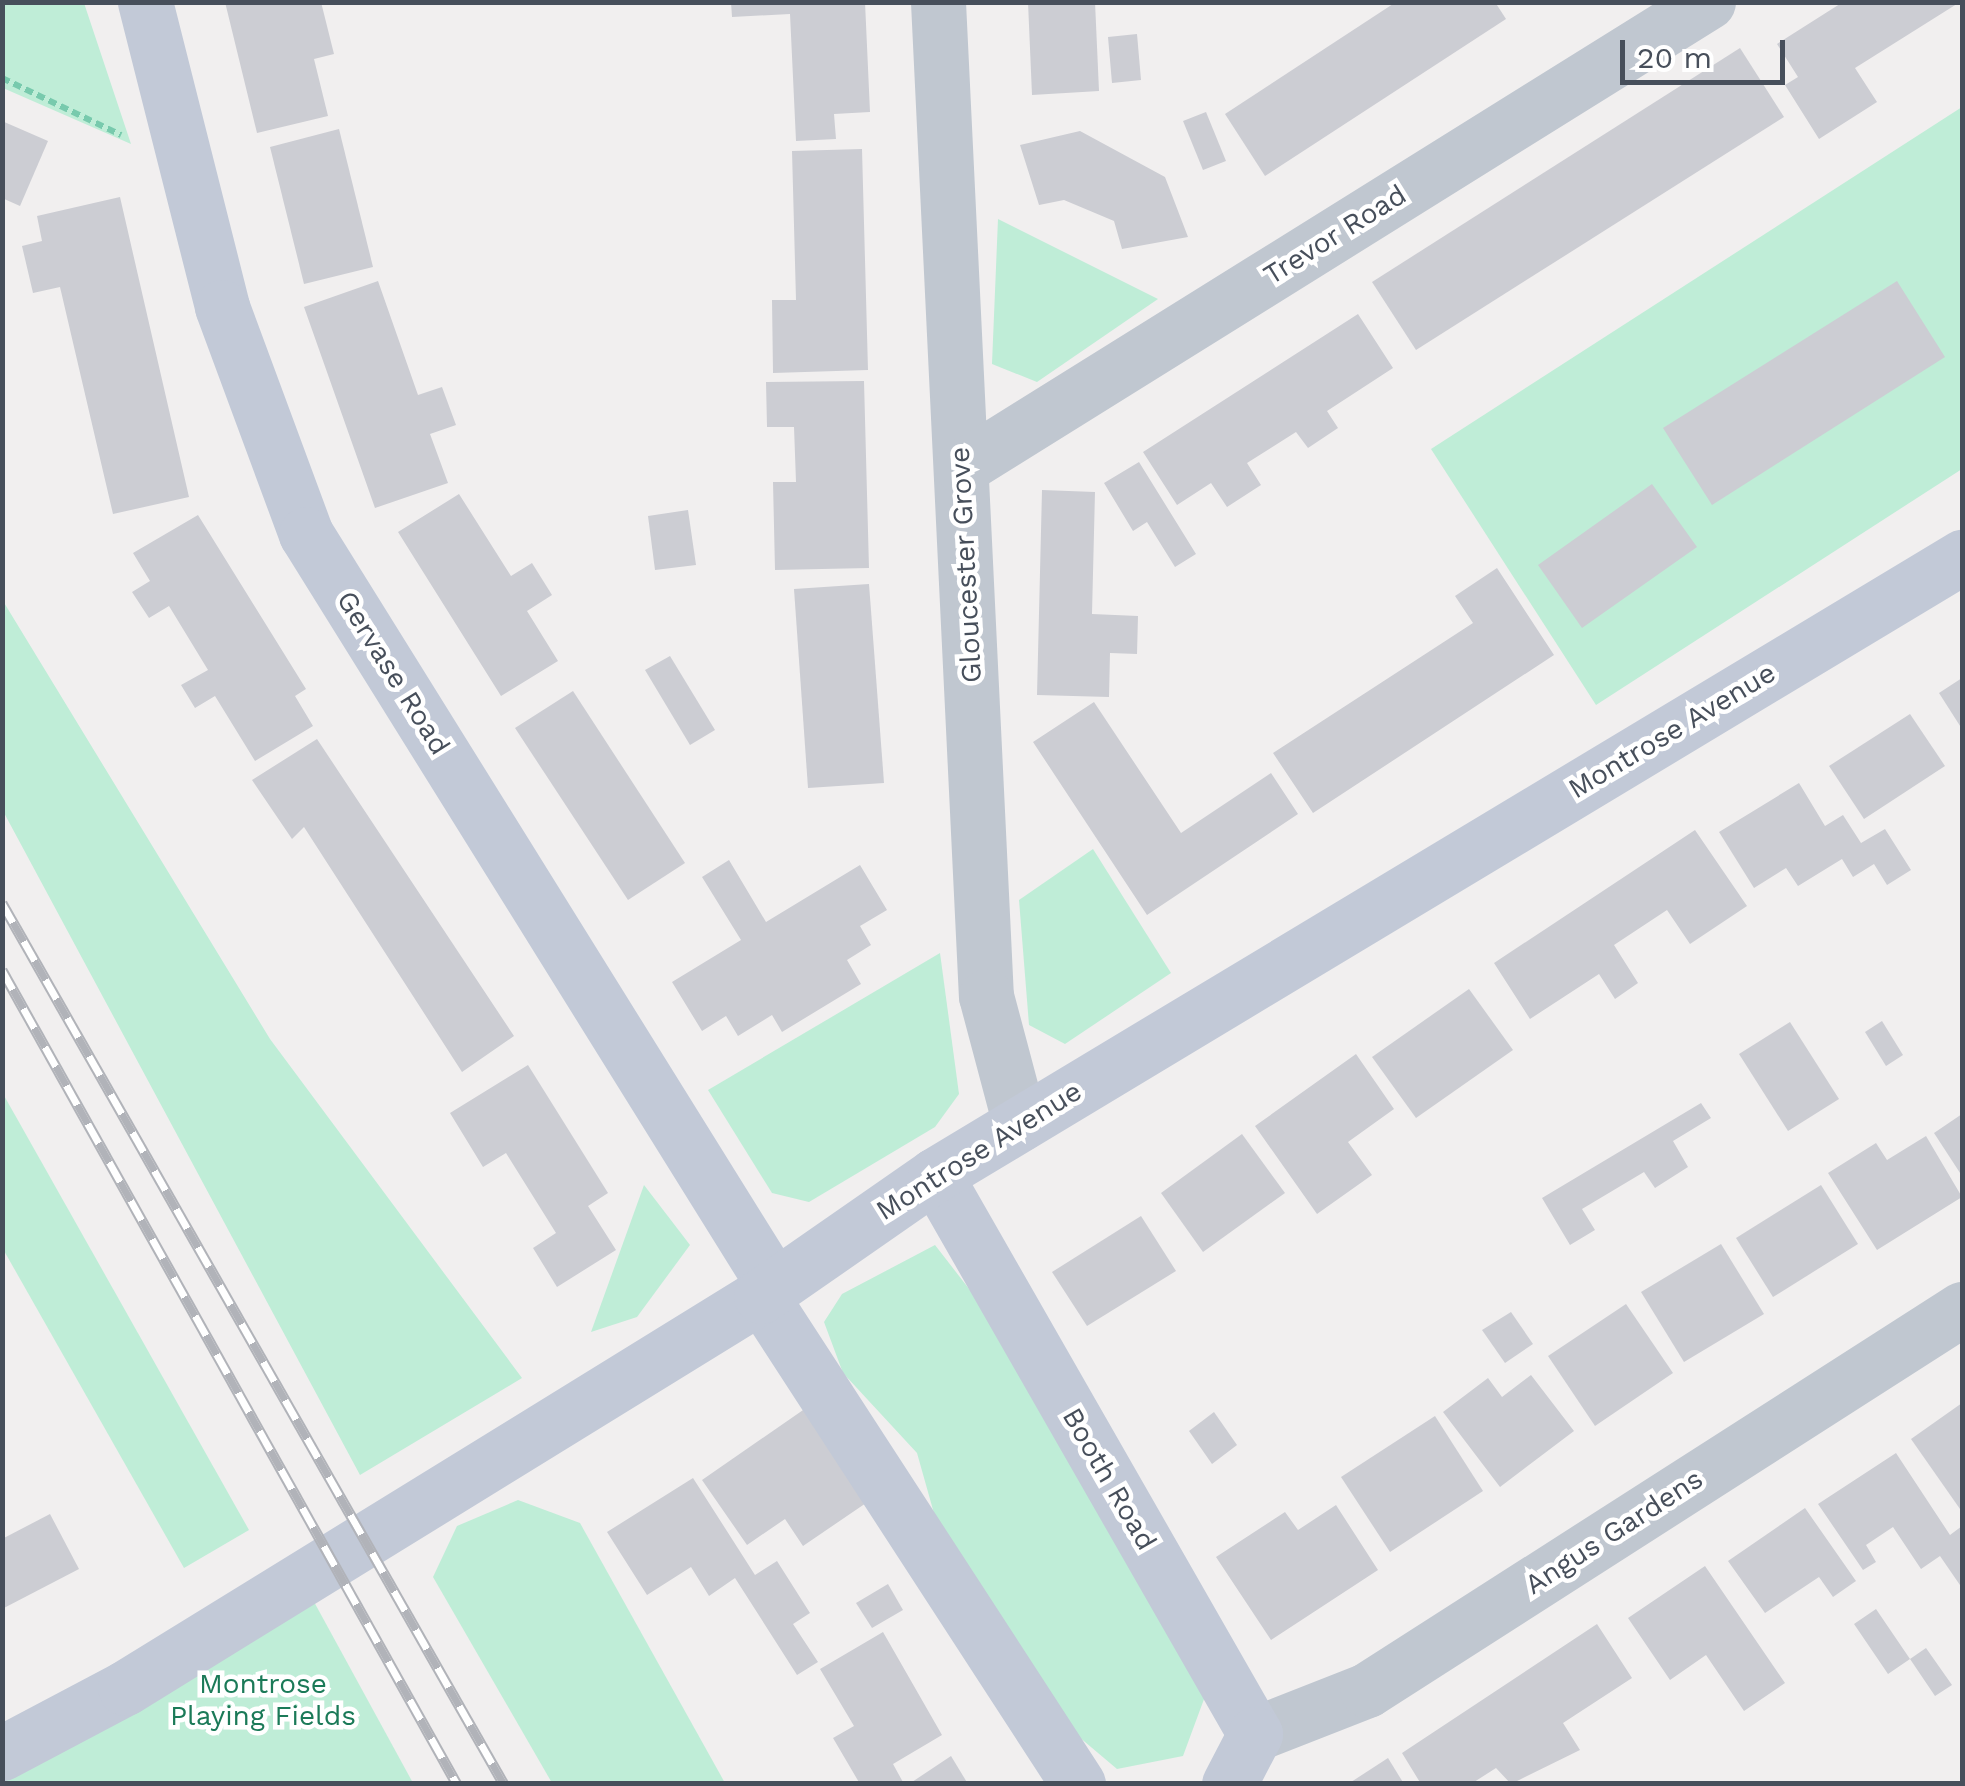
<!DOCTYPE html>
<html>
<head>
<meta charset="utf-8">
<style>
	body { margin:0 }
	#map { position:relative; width:1965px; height:1786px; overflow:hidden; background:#f1efef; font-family:"Work Sans",sans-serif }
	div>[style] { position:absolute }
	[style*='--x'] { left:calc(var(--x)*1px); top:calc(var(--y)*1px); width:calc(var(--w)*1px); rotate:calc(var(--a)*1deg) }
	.green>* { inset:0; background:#bfedd7 }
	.building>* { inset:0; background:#cccdd3 }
	.path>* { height:6px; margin-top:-3px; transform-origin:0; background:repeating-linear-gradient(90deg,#78caad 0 8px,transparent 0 13px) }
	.street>* { height:55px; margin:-27.5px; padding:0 27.5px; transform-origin:27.5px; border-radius:27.5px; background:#c0c7d0 }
	.secondary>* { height:55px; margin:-27.5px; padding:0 27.5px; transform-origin:27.5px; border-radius:27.5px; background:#c2c9d7 }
	.rail>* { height:11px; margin-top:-5.5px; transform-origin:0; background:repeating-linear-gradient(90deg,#fff 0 22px,#b1b3b9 0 44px); box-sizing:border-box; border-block:2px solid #b1b3b9 }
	span { translate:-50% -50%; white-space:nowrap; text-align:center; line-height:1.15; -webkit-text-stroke:9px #fff; paint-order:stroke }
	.street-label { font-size:28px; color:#474f5b }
	.park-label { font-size:28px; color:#1b7a58 }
	.frame { position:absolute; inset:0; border:5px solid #474f5b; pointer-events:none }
	.scale { position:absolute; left:1620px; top:40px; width:165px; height:45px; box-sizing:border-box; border:5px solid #474f5b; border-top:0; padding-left:12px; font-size:30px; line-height:35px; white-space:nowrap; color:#474f5b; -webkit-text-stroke:8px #fff; paint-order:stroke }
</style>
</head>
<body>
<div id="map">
	<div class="green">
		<i style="clip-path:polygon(3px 2px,84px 3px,131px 144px,3px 88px)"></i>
		<i style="clip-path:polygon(1962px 107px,1962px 469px,1596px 705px,1431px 449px)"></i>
		<i style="clip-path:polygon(998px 219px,1158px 299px,1037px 382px,992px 364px)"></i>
		<i style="clip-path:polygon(3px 601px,270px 1039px,522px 1378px,360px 1475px,3px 811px)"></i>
		<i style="clip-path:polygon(1093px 849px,1171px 973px,1065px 1044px,1029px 1025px,1019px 900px)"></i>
		<i style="clip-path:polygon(940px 953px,959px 1094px,935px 1127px,809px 1202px,772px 1193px,708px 1090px)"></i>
		<i style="clip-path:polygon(2px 1092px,249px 1530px,184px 1568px,3px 1249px)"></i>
		<i style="clip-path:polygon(644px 1185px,690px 1245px,637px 1317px,591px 1332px)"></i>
		<i style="clip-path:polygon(935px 1245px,980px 1303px,1207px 1691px,1183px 1756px,1117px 1769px,1072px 1731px,937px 1524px,917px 1453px,843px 1373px,824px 1322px,842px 1294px)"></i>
		<i style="clip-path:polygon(518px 1500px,580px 1523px,725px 1783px,552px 1783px,433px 1577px,457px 1526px)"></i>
		<i style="clip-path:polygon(313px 1600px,413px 1783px,3px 1784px,3px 1752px)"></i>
	</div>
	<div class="building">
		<i style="clip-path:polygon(225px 2px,321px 2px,334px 54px,314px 59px,328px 116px,257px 133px)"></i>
		<i style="clip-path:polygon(731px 2px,865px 2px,870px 112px,834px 114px,836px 139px,796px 141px,790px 14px,732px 17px)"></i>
		<i style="clip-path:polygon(1028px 2px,1095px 2px,1099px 91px,1032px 95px)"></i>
		<i style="clip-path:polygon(1396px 2px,1495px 2px,1506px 19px,1265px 176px,1225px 114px)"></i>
		<i style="clip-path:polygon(1843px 2px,1960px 2px,1855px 68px,1877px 102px,1819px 139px,1785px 85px,1798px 77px,1777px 44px)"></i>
		<i style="clip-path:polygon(1137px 34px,1141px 80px,1112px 83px,1108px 37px)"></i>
		<i style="clip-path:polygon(1740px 48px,1784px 117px,1416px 350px,1372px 282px)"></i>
		<i style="clip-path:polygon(1206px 112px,1226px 161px,1203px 170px,1183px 121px)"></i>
		<i style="clip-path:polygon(2px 121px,48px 141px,20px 206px,2px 198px)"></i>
		<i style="clip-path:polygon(339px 129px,373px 267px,304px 284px,270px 147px)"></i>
		<i style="clip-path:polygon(1080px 131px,1165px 177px,1188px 237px,1122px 249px,1114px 221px,1064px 200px,1039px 205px,1020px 145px)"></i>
		<i style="clip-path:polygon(862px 149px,868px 370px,773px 373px,772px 300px,796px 300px,792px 151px)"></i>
		<i style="clip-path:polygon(120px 197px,189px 497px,113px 514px,60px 287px,33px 293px,22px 246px,42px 241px,37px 216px)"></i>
		<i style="clip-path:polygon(378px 281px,418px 395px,442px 387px,456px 425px,430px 434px,448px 483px,375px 508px,304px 307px)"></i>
		<i style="clip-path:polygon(1897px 281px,1945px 357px,1712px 505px,1663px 428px)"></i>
		<i style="clip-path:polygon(1358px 314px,1393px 368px,1327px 411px,1338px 428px,1308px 448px,1296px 432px,1247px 463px,1261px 485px,1227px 507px,1211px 483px,1177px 505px,1143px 452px)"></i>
		<i style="clip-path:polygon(864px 381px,869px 568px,775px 570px,773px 482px,796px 482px,794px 427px,767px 427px,766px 382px)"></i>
		<i style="clip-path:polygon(1139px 462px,1196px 554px,1175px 567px,1147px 522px,1133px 531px,1104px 483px)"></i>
		<i style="clip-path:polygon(1652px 484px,1697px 547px,1582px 628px,1538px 565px)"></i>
		<i style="clip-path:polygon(1042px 490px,1095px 492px,1092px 614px,1138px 616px,1137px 654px,1110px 653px,1109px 697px,1037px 695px)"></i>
		<i style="clip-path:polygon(459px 494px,511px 576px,532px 563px,552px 595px,527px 611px,558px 661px,501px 696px,398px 532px)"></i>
		<i style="clip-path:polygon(688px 510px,696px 565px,655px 570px,648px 516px)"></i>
		<i style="clip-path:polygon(198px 515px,306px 689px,295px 696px,313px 726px,255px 761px,215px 696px,195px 708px,181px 685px,208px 670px,169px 606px,149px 618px,132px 592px,150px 581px,133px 553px)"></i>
		<i style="clip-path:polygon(1497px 568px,1554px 655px,1313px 813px,1273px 753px,1473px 623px,1455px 596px)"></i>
		<i style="clip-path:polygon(869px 584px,884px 783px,808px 788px,794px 589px)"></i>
		<i style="clip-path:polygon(670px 656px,715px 730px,690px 745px,645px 670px)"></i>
		<i style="clip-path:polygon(1962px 678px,1962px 729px,1939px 693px)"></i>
		<i style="clip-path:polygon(573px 691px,685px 863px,628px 900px,515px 728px)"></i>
		<i style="clip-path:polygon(1094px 702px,1181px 833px,1271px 773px,1298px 814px,1147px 915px,1033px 742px)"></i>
		<i style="clip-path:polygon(1910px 714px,1945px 766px,1864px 819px,1829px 766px)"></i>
		<i style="clip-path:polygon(317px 739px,514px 1036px,462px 1072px,304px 827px,292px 839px,252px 780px)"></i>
		<i style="clip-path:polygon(1799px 783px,1825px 826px,1843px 815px,1861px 843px,1885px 829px,1911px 870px,1887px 885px,1874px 864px,1853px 877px,1842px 859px,1798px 886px,1786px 868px,1754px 888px,1719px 832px)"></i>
		<i style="clip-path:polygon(1695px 830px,1747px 906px,1690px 944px,1667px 910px,1614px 945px,1638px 983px,1615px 999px,1599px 974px,1530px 1019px,1494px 963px)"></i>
		<i style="clip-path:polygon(729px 860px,766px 922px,860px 865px,887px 910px,860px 926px,871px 945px,847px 960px,861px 984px,782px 1032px,772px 1015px,738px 1036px,726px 1016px,702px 1031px,672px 982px,741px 940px,702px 877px)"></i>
		<i style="clip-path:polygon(1469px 989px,1513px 1050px,1416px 1118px,1372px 1057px)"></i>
		<i style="clip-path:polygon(1882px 1021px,1903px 1055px,1886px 1066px,1865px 1032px)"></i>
		<i style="clip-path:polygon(1790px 1022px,1839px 1099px,1788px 1131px,1739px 1054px)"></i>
		<i style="clip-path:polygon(1356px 1054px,1394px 1109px,1348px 1142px,1372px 1175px,1317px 1214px,1255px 1126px)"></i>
		<i style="clip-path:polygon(528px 1065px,608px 1193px,588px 1206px,616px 1250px,557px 1287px,533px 1248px,556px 1233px,506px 1153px,483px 1167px,450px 1113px)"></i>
		<i style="clip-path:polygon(1701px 1103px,1711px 1118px,1673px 1141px,1688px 1167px,1655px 1188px,1644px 1172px,1582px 1209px,1595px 1230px,1570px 1245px,1542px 1198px)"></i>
		<i style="clip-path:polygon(1962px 1114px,1962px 1176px,1934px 1133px)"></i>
		<i style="clip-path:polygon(1242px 1134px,1285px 1193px,1203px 1252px,1161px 1193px)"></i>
		<i style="clip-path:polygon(1926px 1136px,1962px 1197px,1877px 1250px,1828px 1173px,1876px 1143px,1887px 1160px)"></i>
		<i style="clip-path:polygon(1821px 1185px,1858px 1244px,1773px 1297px,1736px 1238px)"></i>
		<i style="clip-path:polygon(1141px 1216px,1176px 1271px,1087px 1326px,1052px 1272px)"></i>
		<i style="clip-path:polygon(1721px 1244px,1764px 1314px,1684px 1362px,1641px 1292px)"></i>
		<i style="clip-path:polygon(1626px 1304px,1673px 1373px,1595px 1426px,1548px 1356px)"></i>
		<i style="clip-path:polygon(1511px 1312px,1533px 1344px,1505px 1363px,1482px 1330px)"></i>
		<i style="clip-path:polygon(1531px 1375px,1574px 1431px,1500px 1487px,1443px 1412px,1488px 1378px,1502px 1397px)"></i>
		<i style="clip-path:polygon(1962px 1403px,1962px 1507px,1960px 1509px,1911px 1439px)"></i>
		<i style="clip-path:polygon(806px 1408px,869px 1501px,803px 1546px,785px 1519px,747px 1545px,702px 1480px)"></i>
		<i style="clip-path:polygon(1214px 1412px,1237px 1445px,1212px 1464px,1189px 1431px)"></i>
		<i style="clip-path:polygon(1435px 1416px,1483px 1491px,1390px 1552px,1341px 1477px)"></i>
		<i style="clip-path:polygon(1896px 1453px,1950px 1535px,1962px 1526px,1962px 1588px,1940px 1556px,1921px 1569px,1893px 1527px,1866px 1545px,1876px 1562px,1863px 1570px,1818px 1504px)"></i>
		<i style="clip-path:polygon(693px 1478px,755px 1575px,777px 1561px,810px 1613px,793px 1624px,818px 1662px,797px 1675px,735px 1578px,709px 1596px,691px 1567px,647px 1595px,607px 1532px)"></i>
		<i style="clip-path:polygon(1336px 1505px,1378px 1570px,1271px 1640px,1216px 1557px,1285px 1512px,1298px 1530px)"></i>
		<i style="clip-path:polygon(1805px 1508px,1856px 1581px,1833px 1597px,1819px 1577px,1765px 1613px,1728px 1561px)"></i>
		<i style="clip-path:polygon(50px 1514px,79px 1569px,2px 1609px,2px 1539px)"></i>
		<i style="clip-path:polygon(1705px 1566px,1785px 1683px,1744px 1711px,1706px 1655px,1670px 1680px,1628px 1618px)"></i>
		<i style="clip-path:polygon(888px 1584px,903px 1610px,872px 1628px,856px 1603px)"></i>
		<i style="clip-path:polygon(1876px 1609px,1910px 1659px,1926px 1648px,1952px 1685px,1935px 1696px,1910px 1659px,1888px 1674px,1854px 1624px)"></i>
		<i style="clip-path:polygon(1597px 1624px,1632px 1678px,1563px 1723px,1580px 1750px,1511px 1784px,1496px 1768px,1471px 1784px,1421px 1784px,1402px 1753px)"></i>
		<i style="clip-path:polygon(883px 1632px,942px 1735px,893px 1764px,904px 1784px,860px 1784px,833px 1738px,854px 1726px,820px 1669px)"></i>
		<i style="clip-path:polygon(951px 1756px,968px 1784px,909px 1784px)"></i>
		<i style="clip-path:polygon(1388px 1758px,1404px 1784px,1348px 1784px)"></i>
	</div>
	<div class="path">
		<i style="--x:2;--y:78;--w:132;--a:25.6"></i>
	</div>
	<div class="street">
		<i style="--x:938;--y:2;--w:995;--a:87.24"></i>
		<i style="--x:986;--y:996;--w:132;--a:75.1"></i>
		<i style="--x:962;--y:467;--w:879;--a:-31.94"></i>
		<i style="--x:1255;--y:1734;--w:120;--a:-21.4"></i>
		<i style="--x:1367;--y:1690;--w:707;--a:-32.63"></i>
	</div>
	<div class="secondary">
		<i style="--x:145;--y:2;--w:315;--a:75.8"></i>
		<i style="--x:222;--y:307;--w:242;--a:69.7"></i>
		<i style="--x:306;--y:534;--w:884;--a:58.09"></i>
		<i style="--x:935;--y:1175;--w:644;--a:60.21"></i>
		<i style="--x:1255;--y:1734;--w:56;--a:117.5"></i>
		<i style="--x:761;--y:1296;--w:582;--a:56.99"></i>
		<i style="--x:2;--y:1753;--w:139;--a:-27.9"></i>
		<i style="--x:125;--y:1688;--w:747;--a:-31.65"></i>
		<i style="--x:761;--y:1296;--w:212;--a:-34.8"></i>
		<i style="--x:935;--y:1175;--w:1199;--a:-31.04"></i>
	</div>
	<div class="rail">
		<i style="--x:2;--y:903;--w:1014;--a:60.33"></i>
		<i style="--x:2;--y:970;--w:933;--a:60.8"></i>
	</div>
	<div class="street-label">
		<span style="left:1335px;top:235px;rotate:-32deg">Trevor Road</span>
		<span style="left:966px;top:565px;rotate:-93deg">Gloucester Grove</span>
		<span style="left:393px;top:673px;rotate:58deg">Gervase Road</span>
		<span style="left:1672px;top:731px;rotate:-31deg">Montrose Avenue</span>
		<span style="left:979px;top:1151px;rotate:-32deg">Montrose Avenue</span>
		<span style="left:1109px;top:1479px;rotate:60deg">Booth Road</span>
		<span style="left:1614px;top:1532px;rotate:-33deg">Angus Gardens</span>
	</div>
	<div class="park-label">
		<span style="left:263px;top:1700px">Montrose<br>Playing Fields</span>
	</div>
	<div class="frame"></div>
	<div class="scale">20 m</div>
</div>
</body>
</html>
